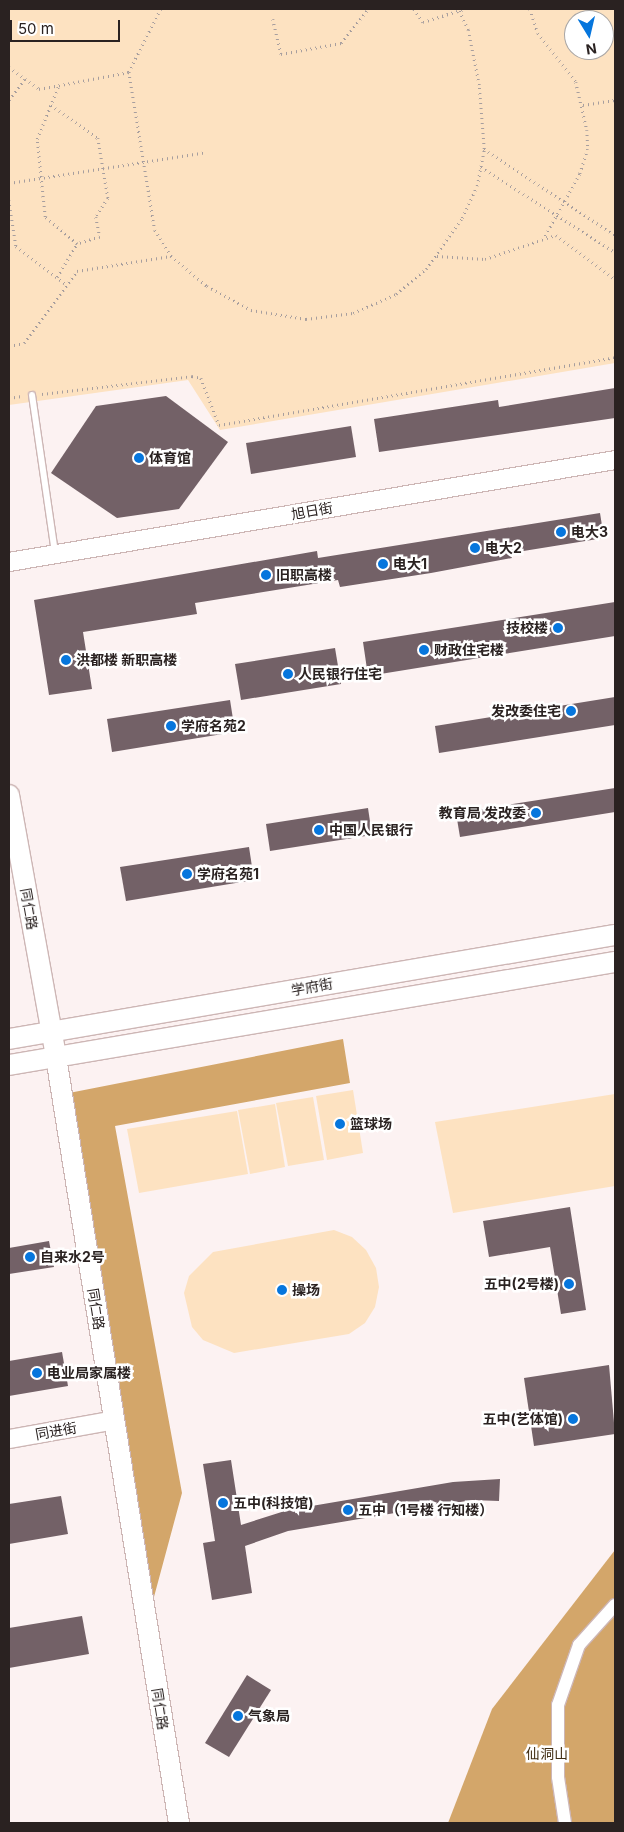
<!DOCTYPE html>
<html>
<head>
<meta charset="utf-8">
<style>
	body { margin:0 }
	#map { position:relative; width:624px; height:1832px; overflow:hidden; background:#fcf2f2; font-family:Inter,"Noto Sans SC",sans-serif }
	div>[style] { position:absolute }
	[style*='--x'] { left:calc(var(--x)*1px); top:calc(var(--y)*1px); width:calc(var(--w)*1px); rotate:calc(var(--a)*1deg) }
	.green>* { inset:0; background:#fde2c1 }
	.forest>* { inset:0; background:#d3a66a }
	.building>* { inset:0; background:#736167 }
	.path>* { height:2.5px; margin-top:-1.25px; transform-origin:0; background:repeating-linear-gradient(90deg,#a79e9e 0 1px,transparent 0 5px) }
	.roads { filter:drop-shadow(1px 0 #cdb6b5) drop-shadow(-1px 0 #cdb6b5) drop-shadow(0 1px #cdb6b5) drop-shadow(0 -1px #cdb6b5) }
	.lane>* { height:6px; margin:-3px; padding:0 3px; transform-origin:3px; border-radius:3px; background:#fff }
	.street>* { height:12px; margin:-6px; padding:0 6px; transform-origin:6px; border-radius:6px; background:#fff }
	.secondary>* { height:18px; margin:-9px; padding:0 9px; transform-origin:9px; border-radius:9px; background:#fff }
	.primary>* { height:20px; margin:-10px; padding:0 10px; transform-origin:10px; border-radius:10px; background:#fff }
	.dots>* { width:14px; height:14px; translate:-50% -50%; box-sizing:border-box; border:2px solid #fff; border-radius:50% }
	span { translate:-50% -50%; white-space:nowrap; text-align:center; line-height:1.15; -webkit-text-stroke:5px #fff; paint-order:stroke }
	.poi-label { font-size:14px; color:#2a2221; font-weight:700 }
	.left { translate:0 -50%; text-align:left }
	.right { translate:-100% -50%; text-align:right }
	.street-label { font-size:14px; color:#2a2221 }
	.park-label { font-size:14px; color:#402d12 }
	.frame { position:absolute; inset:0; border:10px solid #2a2221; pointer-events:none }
	.north { position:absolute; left:564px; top:10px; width:50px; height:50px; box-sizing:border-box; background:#fff; border:1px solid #aaa7a6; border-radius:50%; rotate:171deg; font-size:14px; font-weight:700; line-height:20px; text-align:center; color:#2a2221 }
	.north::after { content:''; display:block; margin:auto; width:18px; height:22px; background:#0676dd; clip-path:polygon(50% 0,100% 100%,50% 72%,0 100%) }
	.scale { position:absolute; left:10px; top:20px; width:110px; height:22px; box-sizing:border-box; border:2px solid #2a2221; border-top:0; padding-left:6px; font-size:15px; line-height:18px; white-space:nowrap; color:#2a2221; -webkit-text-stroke:4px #fff; paint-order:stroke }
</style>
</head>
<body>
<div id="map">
	<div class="green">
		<i style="clip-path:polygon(evenodd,9px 9px,615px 9px,615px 363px,220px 430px,188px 380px,9px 405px,9px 9px,574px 20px,604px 20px,604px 50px,574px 50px,574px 20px)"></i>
		<i style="clip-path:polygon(353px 1090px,363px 1153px,327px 1160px,316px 1096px)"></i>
		<i style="clip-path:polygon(615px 1094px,615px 1186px,453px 1213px,435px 1122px)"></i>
		<i style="clip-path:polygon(313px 1097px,324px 1160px,288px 1166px,276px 1103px)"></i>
		<i style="clip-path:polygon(275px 1104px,285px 1167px,250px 1174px,238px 1110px)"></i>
		<i style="clip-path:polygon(237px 1111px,248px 1174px,139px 1193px,127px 1129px)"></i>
		<i style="clip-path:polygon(334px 1230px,352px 1237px,366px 1250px,376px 1268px,379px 1287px,375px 1307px,365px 1323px,349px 1334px,234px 1353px,203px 1340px,192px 1327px,184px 1293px,189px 1276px,213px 1252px)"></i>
	</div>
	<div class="forest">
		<i style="clip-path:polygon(343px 1039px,350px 1083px,115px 1126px,182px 1493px,151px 1608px,69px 1093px)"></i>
		<i style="clip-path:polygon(615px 1550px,615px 1823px,448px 1823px,492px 1709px)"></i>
	</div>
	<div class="building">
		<i style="clip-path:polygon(615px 388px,615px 418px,379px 452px,374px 419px,498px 400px,499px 407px)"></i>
		<i style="clip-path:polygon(166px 396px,228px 442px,179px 509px,117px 518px,51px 473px,96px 406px)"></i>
		<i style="clip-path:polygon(351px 426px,356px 457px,251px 474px,246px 443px)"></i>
		<i style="clip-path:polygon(600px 513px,604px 538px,511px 553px,512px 558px,431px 573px,340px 587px,338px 580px,195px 603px,197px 614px,83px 632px,92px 689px,49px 695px,34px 600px,317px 551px,318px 558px)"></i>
		<i style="clip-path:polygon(615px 602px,615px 636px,368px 676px,363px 642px)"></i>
		<i style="clip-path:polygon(335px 648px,341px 684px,241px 700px,235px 664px)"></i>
		<i style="clip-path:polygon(615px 697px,615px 725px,439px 753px,435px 726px)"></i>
		<i style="clip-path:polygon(230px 700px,235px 732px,112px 752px,107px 719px)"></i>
		<i style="clip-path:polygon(615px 788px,615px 812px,460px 837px,456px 813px)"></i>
		<i style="clip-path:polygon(368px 808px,372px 835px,270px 851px,266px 824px)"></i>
		<i style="clip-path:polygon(249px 847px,254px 880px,126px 901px,120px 867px)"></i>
		<i style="clip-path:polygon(570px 1207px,586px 1310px,561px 1314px,550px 1247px,489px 1257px,483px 1221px)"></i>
		<i style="clip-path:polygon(49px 1241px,54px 1267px,9px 1274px,9px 1248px)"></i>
		<i style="clip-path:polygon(62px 1352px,68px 1386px,9px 1396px,9px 1361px)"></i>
		<i style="clip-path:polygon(609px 1365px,615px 1434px,534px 1446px,524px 1378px)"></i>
		<i style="clip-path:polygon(231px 1460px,241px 1525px,288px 1510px,453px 1482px,500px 1479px,499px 1501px,472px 1500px,288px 1531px,245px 1546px,252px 1593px,212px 1600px,203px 1543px,215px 1541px,203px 1464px)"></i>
		<i style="clip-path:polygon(61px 1496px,68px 1534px,9px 1544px,9px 1504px)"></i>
		<i style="clip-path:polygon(82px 1616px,89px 1654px,9px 1668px,9px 1628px)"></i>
		<i style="clip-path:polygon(247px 1675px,271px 1690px,229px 1757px,205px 1743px)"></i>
	</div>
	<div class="path">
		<i style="--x:161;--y:9;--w:71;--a:116.9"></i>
		<i style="--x:129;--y:72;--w:160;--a:80.7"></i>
		<i style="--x:155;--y:230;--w:31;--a:58"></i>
		<i style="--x:171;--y:256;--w:47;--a:39.8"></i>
		<i style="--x:207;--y:286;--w:50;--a:28.6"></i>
		<i style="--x:251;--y:310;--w:56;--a:9.3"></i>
		<i style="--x:306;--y:319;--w:47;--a:-7.3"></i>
		<i style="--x:353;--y:313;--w:47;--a:-23.8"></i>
		<i style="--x:396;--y:294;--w:39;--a:-40"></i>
		<i style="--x:426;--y:269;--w:62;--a:-54.8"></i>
		<i style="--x:462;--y:218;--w:35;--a:-65"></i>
		<i style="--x:477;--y:186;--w:38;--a:-79"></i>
		<i style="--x:484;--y:149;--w:64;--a:-94.5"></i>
		<i style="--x:479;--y:85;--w:56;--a:-101.3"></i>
		<i style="--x:468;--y:30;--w:23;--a:-115"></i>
		<i style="--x:414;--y:9;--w:16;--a:55"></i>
		<i style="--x:423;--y:22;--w:43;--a:-17.6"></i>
		<i style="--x:530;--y:9;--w:25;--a:72"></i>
		<i style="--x:538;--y:33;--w:62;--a:52.2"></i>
		<i style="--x:576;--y:82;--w:49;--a:77.1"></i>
		<i style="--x:587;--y:130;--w:19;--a:87"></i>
		<i style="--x:588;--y:149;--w:26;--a:108"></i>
		<i style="--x:580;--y:174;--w:72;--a:119.1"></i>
		<i style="--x:273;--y:19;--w:36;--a:77"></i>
		<i style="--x:281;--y:54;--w:61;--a:-10.4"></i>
		<i style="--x:341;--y:43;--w:43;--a:-51.5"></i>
		<i style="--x:9;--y:67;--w:37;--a:36"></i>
		<i style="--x:39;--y:89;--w:92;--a:-10.7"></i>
		<i style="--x:9;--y:100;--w:26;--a:-53"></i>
		<i style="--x:51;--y:105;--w:57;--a:35.1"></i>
		<i style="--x:98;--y:138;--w:61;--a:80.5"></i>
		<i style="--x:108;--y:198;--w:22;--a:122"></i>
		<i style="--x:96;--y:217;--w:20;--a:79"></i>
		<i style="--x:100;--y:237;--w:24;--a:163"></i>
		<i style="--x:583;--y:105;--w:32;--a:-9"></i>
		<i style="--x:484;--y:149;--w:157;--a:33.3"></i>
		<i style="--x:481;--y:167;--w:159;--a:32.4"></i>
		<i style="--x:9;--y:183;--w:199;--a:-8.9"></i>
		<i style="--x:9;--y:200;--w:47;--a:81.3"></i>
		<i style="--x:16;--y:246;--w:64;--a:37.4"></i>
		<i style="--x:437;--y:256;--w:48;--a:3.6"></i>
		<i style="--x:485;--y:259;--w:75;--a:-18.7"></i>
		<i style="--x:556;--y:235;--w:74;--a:36.7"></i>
		<i style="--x:57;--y:277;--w:39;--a:-59"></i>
		<i style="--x:77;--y:244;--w:42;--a:-139.8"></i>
		<i style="--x:45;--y:217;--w:78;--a:-95.9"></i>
		<i style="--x:37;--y:139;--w:56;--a:-68"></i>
		<i style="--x:9;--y:346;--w:15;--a:-11"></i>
		<i style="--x:24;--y:343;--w:89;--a:-53.6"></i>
		<i style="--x:77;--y:271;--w:95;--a:-9.1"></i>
		<i style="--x:42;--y:394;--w:151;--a:-6.8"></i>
		<i style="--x:192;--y:376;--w:9;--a:13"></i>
		<i style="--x:201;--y:378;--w:50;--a:69"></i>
		<i style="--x:219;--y:425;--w:402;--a:-9.7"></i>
		<i style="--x:9;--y:398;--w:13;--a:-9"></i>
	</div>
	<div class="roads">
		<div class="lane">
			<i style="--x:32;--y:395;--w:159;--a:81.7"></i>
		</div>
		<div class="street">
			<i style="--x:565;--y:1823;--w:47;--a:-98.7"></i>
			<i style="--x:558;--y:1777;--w:72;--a:-90"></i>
			<i style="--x:558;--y:1705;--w:64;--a:-70.7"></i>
			<i style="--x:579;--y:1645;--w:54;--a:-48"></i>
		</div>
		<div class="secondary">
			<i style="--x:9;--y:562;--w:615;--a:-9.55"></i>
			<i style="--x:9;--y:1439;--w:97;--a:-10.1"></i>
		</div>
		<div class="primary">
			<i style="--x:9;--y:795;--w:266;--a:79.8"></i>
			<i style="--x:56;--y:1057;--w:776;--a:80.88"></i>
			<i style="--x:9;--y:1039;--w:615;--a:-9.74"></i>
			<i style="--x:9;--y:1065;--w:615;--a:-9.65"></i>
		</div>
	</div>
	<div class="dots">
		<i style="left:139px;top:458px;background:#0676dd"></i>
		<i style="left:561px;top:532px;background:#0676dd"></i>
		<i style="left:475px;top:548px;background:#0676dd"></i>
		<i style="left:383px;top:564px;background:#0676dd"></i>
		<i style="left:266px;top:575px;background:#0676dd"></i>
		<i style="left:558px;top:628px;background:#0676dd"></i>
		<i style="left:424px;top:650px;background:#0676dd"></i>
		<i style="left:66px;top:660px;background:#0676dd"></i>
		<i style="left:288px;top:674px;background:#0676dd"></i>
		<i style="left:571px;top:711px;background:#0676dd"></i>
		<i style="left:171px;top:726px;background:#0676dd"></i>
		<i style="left:536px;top:813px;background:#0676dd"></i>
		<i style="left:319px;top:830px;background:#0676dd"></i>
		<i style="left:187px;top:874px;background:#0676dd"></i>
		<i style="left:340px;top:1124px;background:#0676dd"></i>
		<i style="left:30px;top:1257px;background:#0676dd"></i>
		<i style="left:569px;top:1284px;background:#0676dd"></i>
		<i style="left:282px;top:1290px;background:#0676dd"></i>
		<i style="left:37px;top:1373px;background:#0676dd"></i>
		<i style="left:573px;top:1419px;background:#0676dd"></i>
		<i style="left:223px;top:1503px;background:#0676dd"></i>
		<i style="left:348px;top:1510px;background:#0676dd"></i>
		<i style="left:238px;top:1716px;background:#0676dd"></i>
	</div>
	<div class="poi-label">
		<span class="left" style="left:149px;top:458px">体育馆</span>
		<span class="left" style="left:571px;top:532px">电大3</span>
		<span class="left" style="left:485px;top:548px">电大2</span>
		<span class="left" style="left:393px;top:564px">电大1</span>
		<span class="left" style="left:276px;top:575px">旧职高楼</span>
		<span class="right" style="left:548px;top:628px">技校楼</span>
		<span class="left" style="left:434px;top:650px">财政住宅楼</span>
		<span class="left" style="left:76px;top:660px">洪都楼 新职高楼</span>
		<span class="left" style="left:298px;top:674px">人民银行住宅</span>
		<span class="right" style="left:561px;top:711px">发改委住宅</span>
		<span class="left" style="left:181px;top:726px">学府名苑2</span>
		<span class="right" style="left:526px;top:813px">教育局 发改委</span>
		<span class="left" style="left:329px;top:830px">中国人民银行</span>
		<span class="left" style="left:197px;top:874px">学府名苑1</span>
		<span class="left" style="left:350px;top:1124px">篮球场</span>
		<span class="left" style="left:40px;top:1257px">自来水2号</span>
		<span class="right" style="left:559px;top:1284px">五中(2号楼)</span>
		<span class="left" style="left:292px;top:1290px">操场</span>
		<span class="left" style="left:47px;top:1373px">电业局家属楼</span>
		<span class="right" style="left:563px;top:1419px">五中(艺体馆)</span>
		<span class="left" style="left:233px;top:1503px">五中(科技馆)</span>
		<span class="left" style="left:358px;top:1510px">五中（1号楼 行知楼）</span>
		<span class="left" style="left:248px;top:1716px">气象局</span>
	</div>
	<div class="street-label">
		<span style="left:312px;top:511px;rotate:-10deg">旭日街</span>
		<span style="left:29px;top:909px;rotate:80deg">同仁路</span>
		<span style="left:312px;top:987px;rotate:-10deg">学府街</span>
		<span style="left:96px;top:1309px;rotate:81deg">同仁路</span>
		<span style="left:56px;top:1431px;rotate:-10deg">同进街</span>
		<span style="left:160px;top:1709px;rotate:81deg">同仁路</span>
	</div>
	<div class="park-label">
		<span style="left:547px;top:1754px">仙洞山</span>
	</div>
	<div class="frame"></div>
	<div class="north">N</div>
	<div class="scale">50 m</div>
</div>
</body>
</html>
